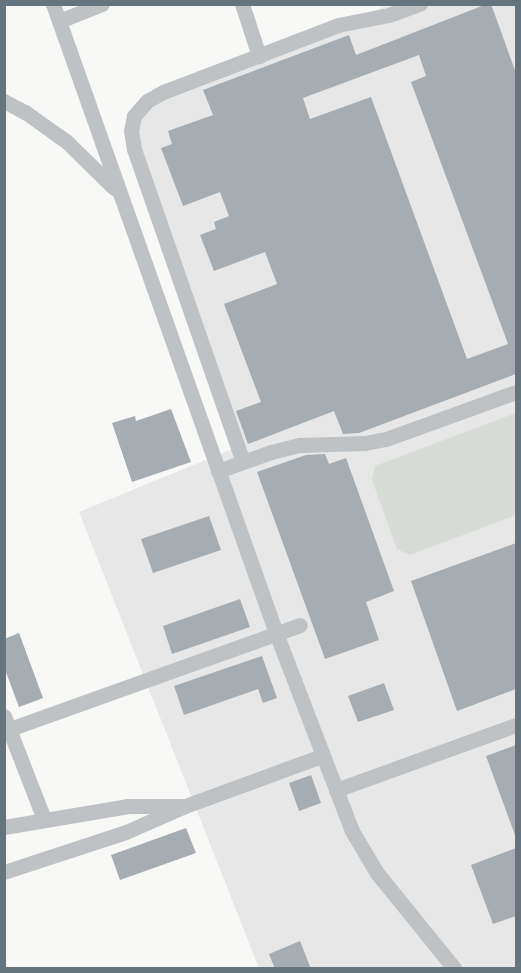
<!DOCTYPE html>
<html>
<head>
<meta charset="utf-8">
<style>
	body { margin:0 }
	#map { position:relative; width:521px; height:973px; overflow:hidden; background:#f8f8f6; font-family:Quicksand,sans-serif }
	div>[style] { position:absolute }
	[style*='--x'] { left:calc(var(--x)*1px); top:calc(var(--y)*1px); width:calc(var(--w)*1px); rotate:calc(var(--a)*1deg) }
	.built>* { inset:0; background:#e6e7e6 }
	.green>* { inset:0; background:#d8dcd6 }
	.building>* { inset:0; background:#a6adb2 }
	.minor>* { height:15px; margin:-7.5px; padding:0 7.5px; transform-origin:7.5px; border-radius:7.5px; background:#bec2c5 }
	span { translate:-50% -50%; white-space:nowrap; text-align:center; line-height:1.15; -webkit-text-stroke:6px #fff; paint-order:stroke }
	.frame { position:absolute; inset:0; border:6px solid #66747d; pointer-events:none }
</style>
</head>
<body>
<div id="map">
	<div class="built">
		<i style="clip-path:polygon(389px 5px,516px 5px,516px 968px,259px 968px,79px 512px,237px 447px,131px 131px,163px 92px)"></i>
	</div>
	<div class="green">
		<i style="clip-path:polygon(516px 413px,516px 515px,410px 555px,397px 549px,372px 480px,375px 466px)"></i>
	</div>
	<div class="building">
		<i style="clip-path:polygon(evenodd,487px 4px,491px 4px,516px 73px,516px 374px,359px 433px,343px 434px,334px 411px,248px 444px,236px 411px,261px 402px,224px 304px,277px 284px,265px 252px,214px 271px,200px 235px,216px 229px,214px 222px,229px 216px,220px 192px,183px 206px,161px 148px,172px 144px,168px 131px,213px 115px,203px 90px,349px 35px,356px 55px,487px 4px,419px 55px,426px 76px,411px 82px,508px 344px,467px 359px,371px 97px,310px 119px,303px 98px,419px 55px)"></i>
		<i style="clip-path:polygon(171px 409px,191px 462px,132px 482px,112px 423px,135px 416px,136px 421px)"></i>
		<i style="clip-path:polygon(325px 454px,329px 464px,346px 458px,394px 591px,366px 602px,379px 640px,325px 659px,257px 472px,306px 455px)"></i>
		<i style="clip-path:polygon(209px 516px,221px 550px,153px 573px,141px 539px)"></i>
		<i style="clip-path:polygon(516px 543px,516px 689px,457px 711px,411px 581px)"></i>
		<i style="clip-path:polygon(240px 599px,250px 627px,172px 654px,163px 626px)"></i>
		<i style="clip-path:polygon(19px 633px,43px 698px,19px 707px,4px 667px,4px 639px)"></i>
		<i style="clip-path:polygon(262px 656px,277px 698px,263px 703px,258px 689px,184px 715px,174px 686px)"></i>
		<i style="clip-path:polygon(384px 683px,394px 710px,358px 722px,348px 696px)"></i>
		<i style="clip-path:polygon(516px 745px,516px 835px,515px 835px,486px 756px)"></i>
		<i style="clip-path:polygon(311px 775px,321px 803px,299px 811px,289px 783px)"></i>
		<i style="clip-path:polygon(186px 828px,196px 853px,120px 880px,111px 855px)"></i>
		<i style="clip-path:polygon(516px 848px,516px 916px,493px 924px,471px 865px)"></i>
		<i style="clip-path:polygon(300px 941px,311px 969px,275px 969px,269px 954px)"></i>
	</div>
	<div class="minor">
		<i style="--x:53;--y:4;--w:667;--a:70.48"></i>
		<i style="--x:276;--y:633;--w:212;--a:69"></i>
		<i style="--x:352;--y:831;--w:49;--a:59.2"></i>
		<i style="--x:377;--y:873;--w:122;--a:51"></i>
		<i style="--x:242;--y:4;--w:55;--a:71.9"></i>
		<i style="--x:59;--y:21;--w:46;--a:-21.6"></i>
		<i style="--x:4;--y:101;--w:24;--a:28"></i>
		<i style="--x:25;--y:112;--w:52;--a:35.5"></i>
		<i style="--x:67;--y:142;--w:66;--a:44.4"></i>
		<i style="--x:243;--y:462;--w:331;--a:-109.2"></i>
		<i style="--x:134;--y:149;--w:18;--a:-99"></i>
		<i style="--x:131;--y:131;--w:15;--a:-79"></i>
		<i style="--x:134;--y:116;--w:20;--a:-49"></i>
		<i style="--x:147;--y:101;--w:18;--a:-29"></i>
		<i style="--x:163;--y:92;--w:187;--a:-20.9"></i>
		<i style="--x:338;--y:25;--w:52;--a:-11.1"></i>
		<i style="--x:389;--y:15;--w:33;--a:-20"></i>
		<i style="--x:218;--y:471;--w:56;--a:-19.7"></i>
		<i style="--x:271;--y:452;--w:30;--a:-14"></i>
		<i style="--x:300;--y:445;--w:65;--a:-1.8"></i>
		<i style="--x:365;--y:443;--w:21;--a:-11"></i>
		<i style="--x:386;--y:439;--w:138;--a:-19.9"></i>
		<i style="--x:4;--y:716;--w:110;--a:68.8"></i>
		<i style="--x:4;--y:731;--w:314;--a:-19.7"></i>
		<i style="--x:336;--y:790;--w:191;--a:-19.9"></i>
		<i style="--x:4;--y:827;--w:126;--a:-9.6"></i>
		<i style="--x:128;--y:806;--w:54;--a:0"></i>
		<i style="--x:4;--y:872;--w:128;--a:-18.2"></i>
		<i style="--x:126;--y:832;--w:64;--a:-23.8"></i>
		<i style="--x:185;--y:806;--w:146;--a:-20.1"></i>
	</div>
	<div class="frame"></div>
</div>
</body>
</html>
